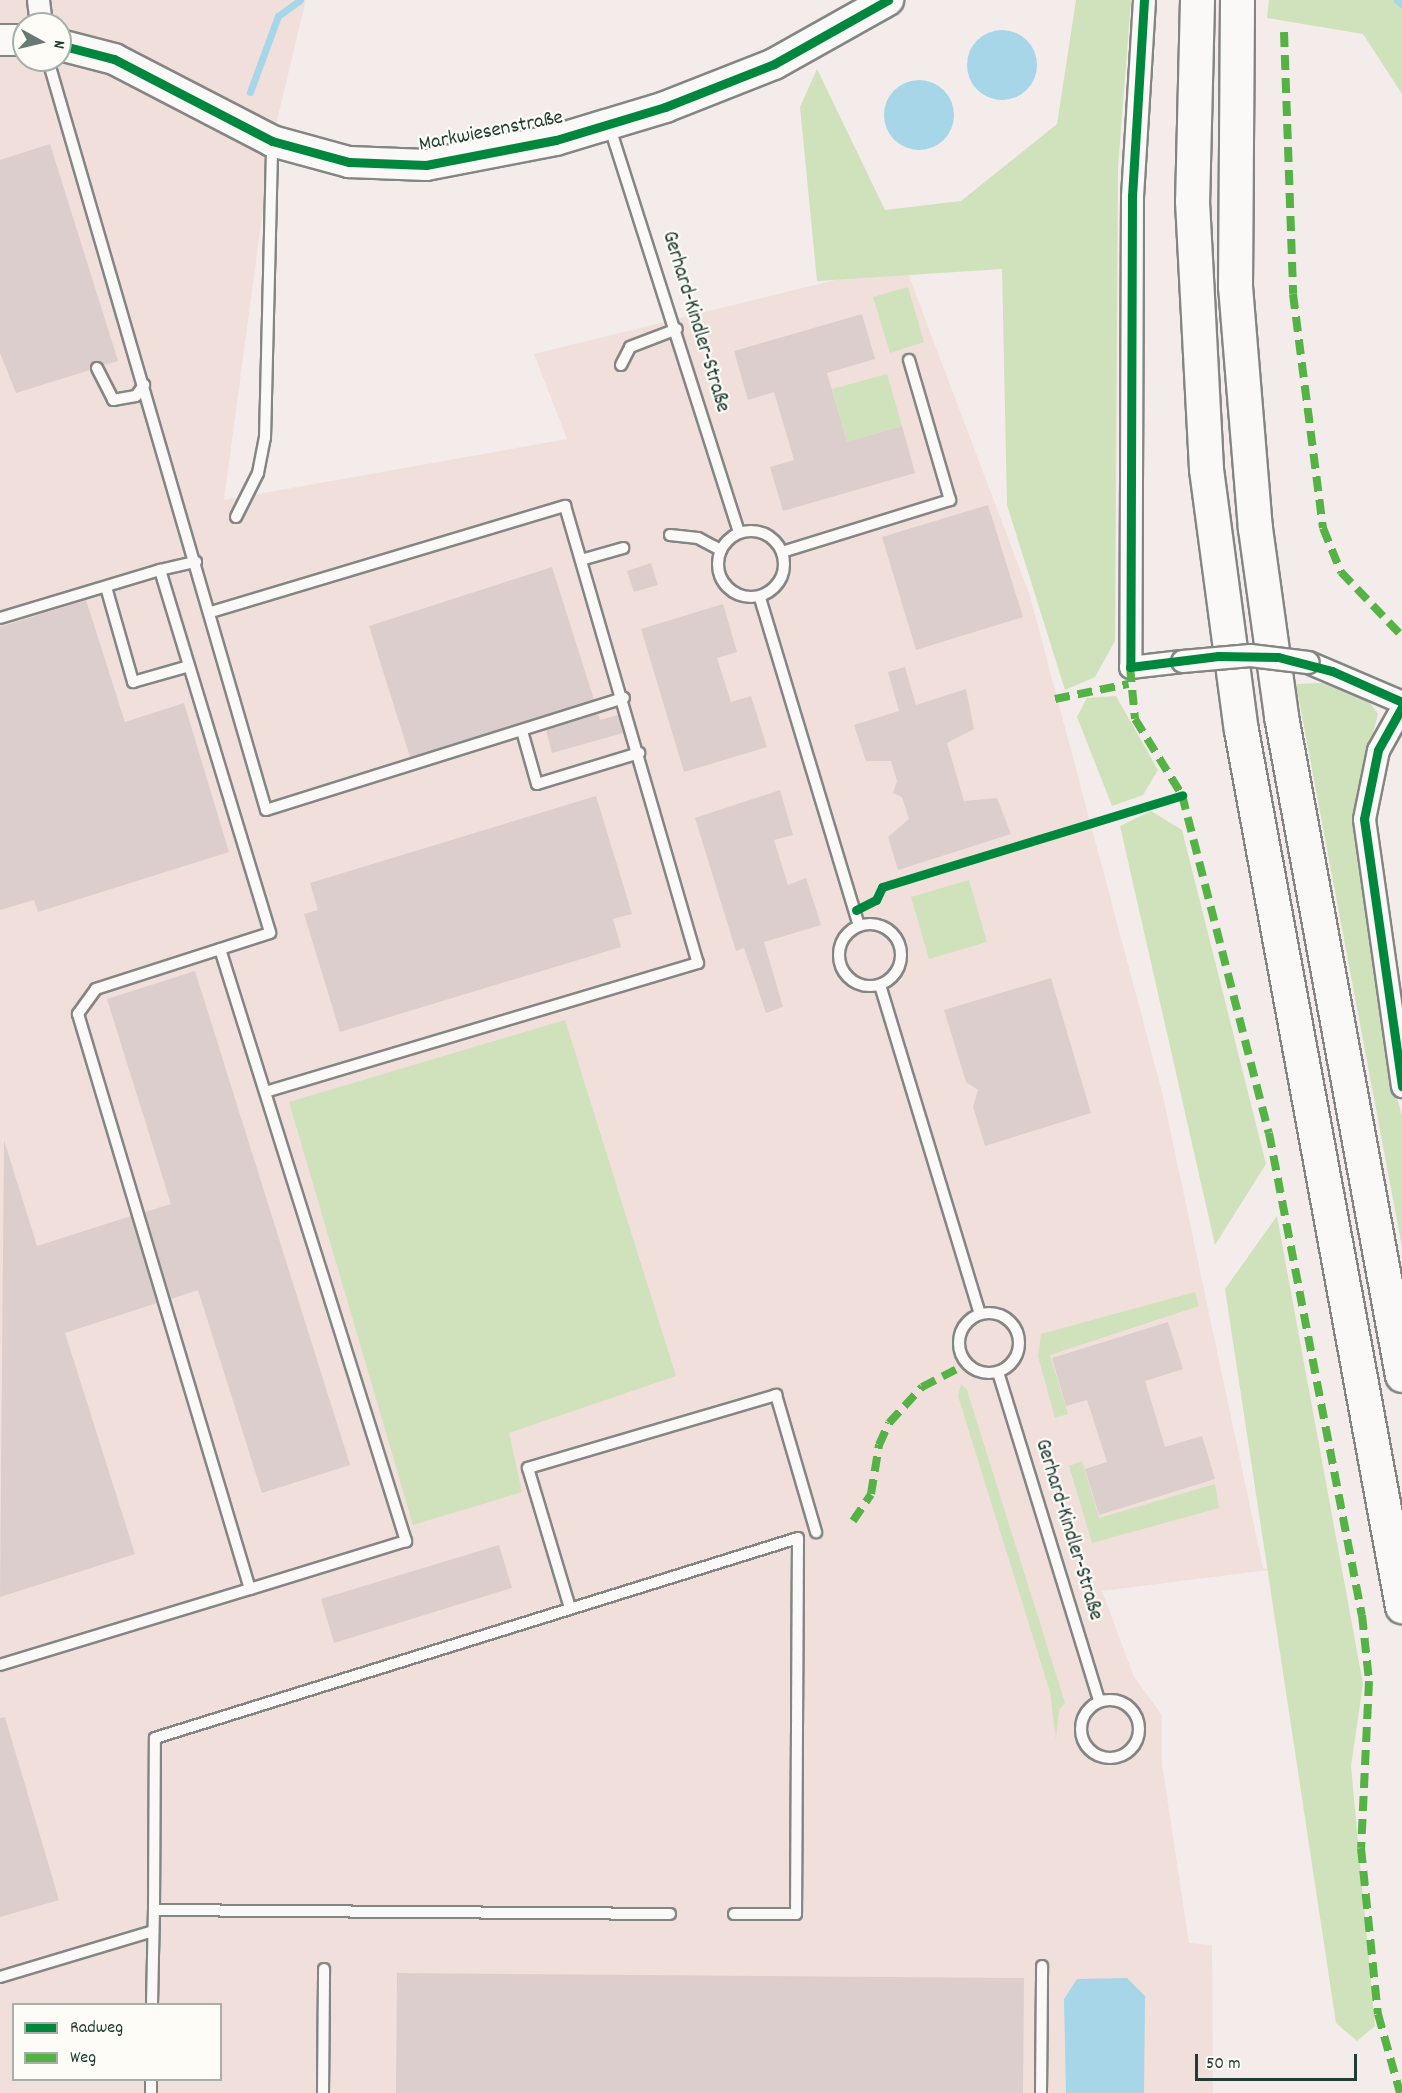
<!DOCTYPE html>
<html>
<head>
<meta charset="utf-8">
<style>
	body { margin:0 }
	#map { position:relative; width:1402px; height:2093px; overflow:hidden; background:#f3ecea; font-family:Dekko,sans-serif }
	div>[style] { position:absolute }
	[style*='--x'] { left:calc(var(--x)*1px); top:calc(var(--y)*1px); width:calc(var(--w)*1px); rotate:calc(var(--a)*1deg) }
	.built>* { inset:0; background:#f1dfdc }
	.green>* { inset:0; background:#d0e2bb }
	.water>* { inset:0; background:#a7d6e9 }
	.round { border-radius:50% }
	.stream>* { height:7px; margin:-3.5px; padding:0 3.5px; transform-origin:3.5px; border-radius:3.5px; background:#a7d6e9 }
	.building>* { inset:0; background:#dccecc }
	.roads { filter:drop-shadow(2px 0 #848684) drop-shadow(-2px 0 #848684) drop-shadow(0 2px #848684) drop-shadow(0 -2px #848684) }
	.lane>* { height:10px; margin:-5px; padding:0 5px; transform-origin:5px; border-radius:5px; background:#faf9f7 }
	.lane>.ring { margin:-5px; padding:0; box-sizing:content-box; background:none; border:10px solid #faf9f7; border-radius:50% }
	.street>* { height:21px; margin:-10.5px; padding:0 10.5px; transform-origin:10.5px; border-radius:10.5px; background:#faf9f7 }
	.secondary>* { height:30px; margin:-15px; padding:0 15px; transform-origin:15px; border-radius:15px; background:#faf9f7 }
	.highway>* { height:33px; margin:-16.5px; padding:0 16.5px; transform-origin:16.5px; border-radius:16.5px; background:#faf9f7 }
	.bridges { filter:drop-shadow(2px 0 #848684) drop-shadow(-2px 0 #848684) drop-shadow(0 2px #848684) drop-shadow(0 -2px #848684) }
	.street-bridge>* { height:21px; margin:-10.5px; padding:0 10.5px; transform-origin:10.5px; border-radius:10.5px; background:#faf9f7 }
	.quiet>* { height:8px; margin-top:-4px; transform-origin:0; background:repeating-linear-gradient(90deg,#55b346 0 15px,transparent 0 23px) }
	.cycleway>* { height:9px; margin:-4.5px; padding:0 4.5px; transform-origin:4.5px; border-radius:4.5px; background:#00873e }
	span { translate:-50% -50%; white-space:nowrap; text-align:center; line-height:1.15; -webkit-text-stroke:4.5px #fdfcf7; paint-order:stroke }
	.street-label { font-size:21px; color:#1f3d34 }
	.legend { position:absolute; left:12px; top:2003px; width:210px; height:78px; box-sizing:border-box; background:#fdfcf7; border:2px solid #a4b0a9; margin:0; padding:8px 10px; list-style:none; font-size:18px; color:#1f3d34 }
	.legend li { display:flex; align-items:center; gap:12px; height:30px }
	.legend b { width:30px; border:2px solid #a4b0a9 }
	.north { position:absolute; left:12px; top:12px; width:60px; height:60px; box-sizing:border-box; background:#fdfcf7; border:2px solid #a4b0a9; border-radius:50%; rotate:98deg; font-size:16px; font-weight:700; line-height:24px; text-align:center; color:#1f3d34 }
	.north::after { content:''; display:block; margin:auto; width:21px; height:27px; background:#697a74; clip-path:polygon(50% 0,100% 100%,50% 72%,0 100%) }
	.scale { position:absolute; left:1195px; top:2054px; width:162px; height:27px; box-sizing:border-box; border:3px solid #1f3d34; border-top:0; padding-left:8px; font-size:18px; line-height:21px; white-space:nowrap; color:#1f3d34; -webkit-text-stroke:4px #fdfcf7; paint-order:stroke }
</style>
</head>
<body>
<div id="map">
	<div class="built">
		<i style="clip-path:polygon(evenodd,0 0,306px 0,272px 141px,224px 500px,567px 439px,534px 354px,904px 263px,1030px 596px,1163px 1096px,1263px 1568px,1269px 1570px,1102px 1591px,1134px 1677px,1162px 1715px,1162px 1764px,1189px 1943px,1212px 1945px,1213px 2093px,0 2093px,0 0,24px 24px,60px 24px,60px 60px,24px 60px,24px 24px,0 0,14px 2004px,220px 2004px,220px 2080px,14px 2080px,14px 2004px)"></i>
	</div>
	<div class="green">
		<i style="clip-path:polygon(1076px 0,1131px 0,1118px 167px,1115px 641px,1095px 677px,1065px 690px,1007px 505px,1002px 269px,817px 281px,800px 107px,817px 69px,885px 210px,961px 201px,1057px 124px)"></i>
		<i style="clip-path:polygon(1269px 0,1402px 0,1402px 94px,1363px 34px,1267px 18px)"></i>
		<i style="clip-path:polygon(908px 287px,924px 342px,890px 353px,873px 297px)"></i>
		<i style="clip-path:polygon(887px 374px,902px 426px,847px 442px,832px 389px)"></i>
		<i style="clip-path:polygon(1321px 683px,1368px 700px,1378px 714px,1356px 796px,1391px 1077px,1402px 1116px,1402px 1247px,1296px 684px)"></i>
		<i style="clip-path:polygon(1116px 696px,1158px 770px,1143px 795px,1112px 806px,1077px 717px,1087px 698px)"></i>
		<i style="clip-path:polygon(1151px 811px,1182px 830px,1266px 1164px,1215px 1245px,1120px 826px)"></i>
		<i style="clip-path:polygon(969px 880px,987px 942px,929px 959px,911px 897px)"></i>
		<i style="clip-path:polygon(565px 1020px,676px 1376px,509px 1433px,522px 1492px,413px 1525px,289px 1102px)"></i>
		<i style="clip-path:polygon(1277px 1216px,1363px 1684px,1351px 1766px,1375px 2026px,1357px 2041px,1336px 2023px,1225px 1289px)"></i>
		<i style="clip-path:polygon(1195px 1292px,1199px 1306px,1050px 1355px,1068px 1414px,1055px 1418px,1038px 1356px,1041px 1334px)"></i>
		<i style="clip-path:polygon(961px 1384px,967px 1390px,1065px 1703px,1059px 1710px,1056px 1740px,1050px 1692px,958px 1396px)"></i>
		<i style="clip-path:polygon(1082px 1461px,1099px 1518px,1215px 1484px,1219px 1508px,1092px 1543px,1069px 1466px)"></i>
	</div>
	<div class="water">
		<i class="round" style="left:967px;top:30px;width:70px;height:70px"></i>
		<i class="round" style="left:884px;top:80px;width:70px;height:70px"></i>
		<i style="clip-path:polygon(1127px 1978px,1145px 1996px,1144px 2093px,1066px 2093px,1064px 1999px,1077px 1979px)"></i>
	</div>
	<div class="stream">
		<i style="--x:1397;--y:0;--w:6;--a:39"></i>
		<i style="--x:250;--y:92;--w:81;--a:-69.8"></i>
		<i style="--x:278;--y:16;--w:27;--a:-36"></i>
	</div>
	<div class="building">
		<i style="clip-path:polygon(50px 144px,118px 361px,104px 365px,94px 361px,90px 370px,16px 393px,0 353px,0 160px)"></i>
		<i style="clip-path:polygon(862px 314px,875px 359px,827px 373px,847px 442px,902px 426px,915px 473px,783px 511px,770px 467px,794px 460px,774px 392px,748px 400px,734px 351px)"></i>
		<i style="clip-path:polygon(988px 505px,1023px 617px,916px 650px,882px 537px)"></i>
		<i style="clip-path:polygon(651px 563px,658px 585px,634px 592px,627px 571px)"></i>
		<i style="clip-path:polygon(552px 567px,594px 700px,410px 757px,369px 626px)"></i>
		<i style="clip-path:polygon(86px 600px,125px 722px,184px 703px,229px 852px,38px 912px,34px 900px,0 910px,0 627px)"></i>
		<i style="clip-path:polygon(723px 604px,737px 652px,717px 658px,731px 702px,751px 696px,767px 747px,684px 772px,641px 629px)"></i>
		<i style="clip-path:polygon(905px 667px,916px 705px,966px 689px,974px 729px,947px 743px,964px 801px,997px 798px,1011px 834px,898px 870px,888px 837px,909px 819px,902px 797px,893px 793px,897px 781px,891px 761px,866px 761px,854px 725px,899px 711px,888px 672px)"></i>
		<i style="clip-path:polygon(598px 714px,600px 720px,618px 715px,623px 733px,552px 753px,546px 730px)"></i>
		<i style="clip-path:polygon(780px 790px,793px 835px,774px 840px,788px 885px,806px 878px,821px 925px,764px 942px,783px 1007px,766px 1013px,744px 948px,736px 951px,695px 818px)"></i>
		<i style="clip-path:polygon(596px 796px,632px 914px,613px 919px,621px 947px,340px 1032px,304px 914px,318px 910px,310px 883px)"></i>
		<i style="clip-path:polygon(195px 971px,350px 1465px,262px 1493px,198px 1290px,171px 1299px,145px 1212px,171px 1204px,107px 999px)"></i>
		<i style="clip-path:polygon(1051px 978px,1091px 1113px,985px 1146px,973px 1107px,978px 1090px,966px 1082px,944px 1010px)"></i>
		<i style="clip-path:polygon(4px 1140px,37px 1246px,131px 1216px,157px 1303px,65px 1333px,135px 1554px,0 1597px)"></i>
		<i style="clip-path:polygon(1168px 1322px,1183px 1369px,1145px 1381px,1165px 1447px,1202px 1436px,1215px 1479px,1099px 1515px,1085px 1469px,1107px 1462px,1087px 1400px,1066px 1406px,1052px 1358px)"></i>
		<i style="clip-path:polygon(499px 1545px,512px 1588px,334px 1643px,321px 1599px)"></i>
		<i style="clip-path:polygon(5px 1717px,59px 1900px,0 1917px,0 1718px)"></i>
		<i style="clip-path:polygon(397px 1973px,1024px 1978px,1023px 2093px,396px 2093px)"></i>
	</div>
	<div class="roads">
		<div class="lane">
			<i style="--x:48;--y:60;--w:781;--a:73.79"></i>
			<i style="--x:266;--y:810;--w:375;--a:-17.4"></i>
			<i style="--x:609;--y:125;--w:428;--a:72.3"></i>
			<i style="--x:621;--y:365;--w:20;--a:-63"></i>
			<i style="--x:630;--y:347;--w:50;--a:-21"></i>
			<i style="--x:97;--y:368;--w:36;--a:63"></i>
			<i style="--x:113;--y:400;--w:23;--a:-10"></i>
			<i style="--x:136;--y:396;--w:14;--a:-54"></i>
			<i style="--x:236;--y:517;--w:49;--a:-63.4"></i>
			<i style="--x:258;--y:473;--w:36;--a:-79"></i>
			<i style="--x:265;--y:438;--w:296;--a:-88.6"></i>
			<i class="ring" style="left:718px;top:531px;width:56px;height:56px"></i>
			<i style="--x:670;--y:535;--w:28;--a:6"></i>
			<i style="--x:698;--y:538;--w:26;--a:28"></i>
			<i style="--x:782;--y:552;--w:176;--a:-17.2"></i>
			<i style="--x:950;--y:500;--w:146;--a:-106.3"></i>
			<i style="--x:581;--y:560;--w:44;--a:-15.9"></i>
			<i style="--x:160;--y:570;--w:37;--a:-13"></i>
			<i style="--x:106;--y:587;--w:99;--a:74.1"></i>
			<i style="--x:133;--y:682;--w:58;--a:-15.9"></i>
			<i style="--x:760;--y:598;--w:342;--a:73.2"></i>
			<i style="--x:211;--y:612;--w:370;--a:-16.7"></i>
			<i style="--x:565;--y:506;--w:476;--a:73.8"></i>
			<i style="--x:698;--y:963;--w:451;--a:163.4"></i>
			<i style="--x:0;--y:618;--w:167;--a:-16.7"></i>
			<i style="--x:160;--y:570;--w:379;--a:73.1"></i>
			<i style="--x:270;--y:933;--w:183;--a:162.2"></i>
			<i style="--x:96;--y:989;--w:31;--a:126"></i>
			<i style="--x:78;--y:1014;--w:600;--a:73.35"></i>
			<i style="--x:250;--y:1589;--w:261;--a:163.1"></i>
			<i style="--x:522;--y:731;--w:55;--a:74.2"></i>
			<i style="--x:537;--y:784;--w:107;--a:-16.9"></i>
			<i class="ring" style="left:839px;top:924px;width:52px;height:52px"></i>
			<i style="--x:220;--y:949;--w:621;--a:72.56"></i>
			<i style="--x:406;--y:1541;--w:163;--a:162.9"></i>
			<i style="--x:880;--y:985;--w:344;--a:73.1"></i>
			<i class="ring" style="left:959px;top:1313px;width:50px;height:50px"></i>
			<i style="--x:998;--y:1372;--w:344;--a:72.9"></i>
			<i style="--x:570;--y:1608;--w:146;--a:-106.7"></i>
			<i style="--x:528;--y:1468;--w:259;--a:-16.4"></i>
			<i style="--x:776;--y:1395;--w:143;--a:73.7"></i>
			<i class="ring" style="left:1081px;top:1700px;width:48px;height:48px"></i>
			<i style="--x:154;--y:1910;--w:172;--a:-89.7"></i>
			<i style="--x:155;--y:1738;--w:673;--a:-17.28"></i>
			<i style="--x:798;--y:1538;--w:376;--a:90.3"></i>
			<i style="--x:796;--y:1914;--w:62;--a:180"></i>
			<i style="--x:0;--y:1977;--w:160;--a:-16.7"></i>
			<i style="--x:152;--y:2004;--w:94;--a:-88.8"></i>
			<i style="--x:154;--y:1910;--w:516;--a:0.44"></i>
			<i style="--x:151;--y:2080;--w:13;--a:90"></i>
			<i style="--x:323;--y:2093;--w:124;--a:-89.5"></i>
			<i style="--x:1041;--y:2093;--w:127;--a:-89.5"></i>
		</div>
		<div class="street">
			<i style="--x:38;--y:0;--w:24;--a:83"></i>
			<i style="--x:1144;--y:0;--w:196;--a:93.5"></i>
			<i style="--x:1132;--y:196;--w:471;--a:90.2"></i>
			<i style="--x:1130;--y:667;--w:52;--a:-6.6"></i>
			<i style="--x:1308;--y:662;--w:102;--a:23.1"></i>
			<i style="--x:1402;--y:707;--w:49;--a:119.2"></i>
			<i style="--x:1378;--y:750;--w:70;--a:101.5"></i>
			<i style="--x:1364;--y:819;--w:270;--a:81.9"></i>
		</div>
		<div class="secondary">
			<i style="--x:0;--y:40;--w:24;--a:0"></i>
			<i style="--x:60;--y:45;--w:56;--a:14.5"></i>
			<i style="--x:114;--y:59;--w:178;--a:27.4"></i>
			<i style="--x:272;--y:141;--w:80;--a:15.3"></i>
			<i style="--x:349;--y:162;--w:77;--a:2.2"></i>
			<i style="--x:426;--y:165;--w:132;--a:-10.9"></i>
			<i style="--x:556;--y:140;--w:114;--a:-16.8"></i>
			<i style="--x:665;--y:107;--w:117;--a:-21.5"></i>
			<i style="--x:774;--y:64;--w:131;--a:-29.3"></i>
		</div>
		<div class="highway">
			<i style="--x:1197;--y:0;--w:201;--a:91.4"></i>
			<i style="--x:1192;--y:201;--w:268;--a:87"></i>
			<i style="--x:1206;--y:469;--w:263;--a:82.4"></i>
			<i style="--x:1241;--y:730;--w:891;--a:79.59"></i>
			<i style="--x:1237;--y:0;--w:286;--a:90.4"></i>
			<i style="--x:1235;--y:286;--w:243;--a:85.3"></i>
			<i style="--x:1255;--y:528;--w:190;--a:82.1"></i>
			<i style="--x:1281;--y:716;--w:670;--a:79.6"></i>
		</div>
	</div>
	<div class="bridges">
		<div class="street-bridge">
			<i style="--x:1182;--y:661;--w:68;--a:-5"></i>
			<i style="--x:1250;--y:655;--w:58;--a:6.9"></i>
		</div>
	</div>
	<div class="quiet">
		<i style="--x:1284;--y:32;--w:262;--a:88"></i>
		<i style="--x:1293;--y:294;--w:236;--a:82.7"></i>
		<i style="--x:1323;--y:528;--w:48;--a:67.8"></i>
		<i style="--x:1341;--y:572;--w:88;--a:46.4"></i>
		<i style="--x:1130;--y:667;--w:52;--a:84.5"></i>
		<i style="--x:1135;--y:719;--w:89;--a:58.3"></i>
		<i style="--x:1182;--y:795;--w:349;--a:75.6"></i>
		<i style="--x:1269;--y:1133;--w:491;--a:79.1"></i>
		<i style="--x:1362;--y:1615;--w:66;--a:83.9"></i>
		<i style="--x:1369;--y:1681;--w:167;--a:92.7"></i>
		<i style="--x:1361;--y:1848;--w:167;--a:84.2"></i>
		<i style="--x:1378;--y:2014;--w:82;--a:74.4"></i>
		<i style="--x:1055;--y:699;--w:75;--a:-11.6"></i>
		<i style="--x:853;--y:1521;--w:32;--a:-56"></i>
		<i style="--x:871;--y:1494;--w:50;--a:-80.7"></i>
		<i style="--x:879;--y:1445;--w:24;--a:-66"></i>
		<i style="--x:889;--y:1423;--w:49;--a:-47.5"></i>
		<i style="--x:922;--y:1387;--w:42;--a:-27.2"></i>
	</div>
	<div class="cycleway">
		<i style="--x:1144;--y:0;--w:196;--a:93.5"></i>
		<i style="--x:1132;--y:196;--w:471;--a:90.2"></i>
		<i style="--x:1130;--y:667;--w:89;--a:-7.1"></i>
		<i style="--x:1218;--y:656;--w:60;--a:1"></i>
		<i style="--x:1278;--y:657;--w:56;--a:14.5"></i>
		<i style="--x:1332;--y:671;--w:77;--a:23.9"></i>
		<i style="--x:60;--y:45;--w:56;--a:14.5"></i>
		<i style="--x:114;--y:59;--w:178;--a:27.4"></i>
		<i style="--x:272;--y:141;--w:80;--a:15.3"></i>
		<i style="--x:349;--y:162;--w:77;--a:2.2"></i>
		<i style="--x:426;--y:165;--w:132;--a:-10.9"></i>
		<i style="--x:556;--y:140;--w:114;--a:-16.8"></i>
		<i style="--x:665;--y:107;--w:117;--a:-21.5"></i>
		<i style="--x:774;--y:64;--w:131;--a:-29.3"></i>
		<i style="--x:1402;--y:707;--w:49;--a:119.2"></i>
		<i style="--x:1378;--y:750;--w:70;--a:101.5"></i>
		<i style="--x:1364;--y:819;--w:270;--a:81.9"></i>
		<i style="--x:856;--y:910;--w:22;--a:-27"></i>
		<i style="--x:876;--y:900;--w:14;--a:-65"></i>
		<i style="--x:882;--y:887;--w:314;--a:-17"></i>
	</div>
	<div class="street-label">
		<span style="left:491px;top:132px;rotate:-11deg">Markwiesenstraße</span>
		<span style="left:695px;top:322px;rotate:73deg">Gerhard-Kindler-Straße</span>
		<span style="left:1068px;top:1530px;rotate:73deg">Gerhard-Kindler-Straße</span>
	</div>
	<ul class="legend">
	<li><b style="height:8px;background:#00873e"></b>Radweg</li>
	<li><b style="height:8px;background:#55b346"></b>Weg</li>
	</ul>
	<div class="north">N</div>
	<div class="scale">50 m</div>
</div>
</body>
</html>
